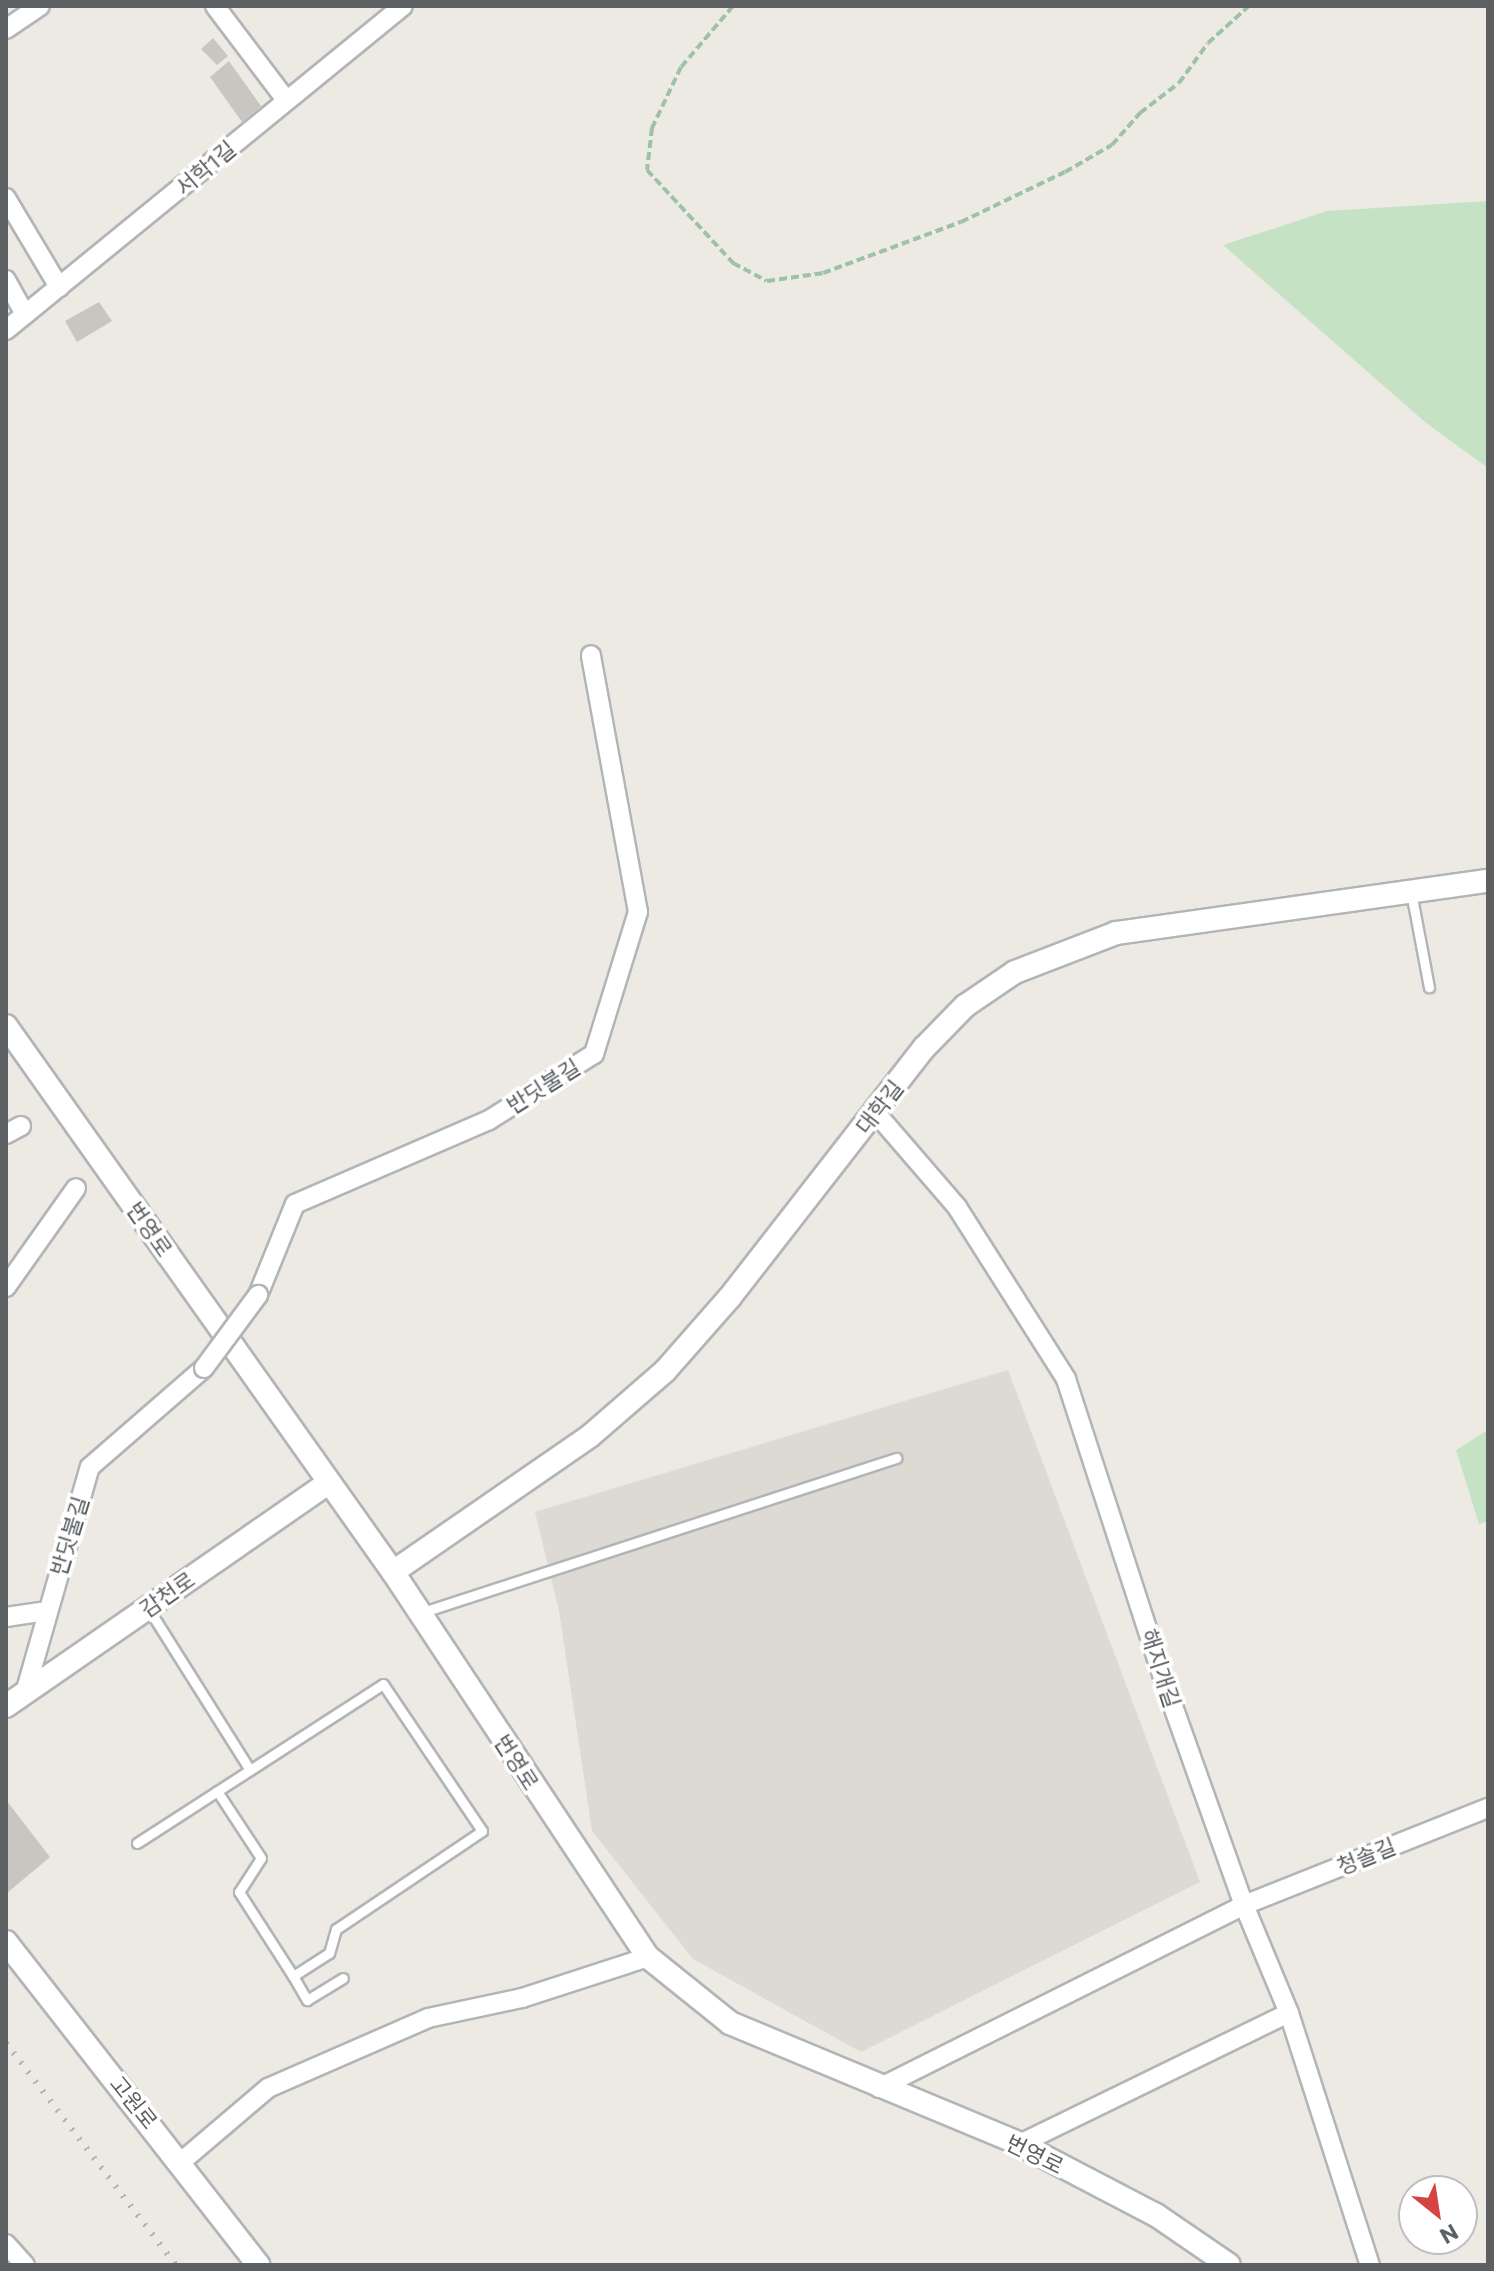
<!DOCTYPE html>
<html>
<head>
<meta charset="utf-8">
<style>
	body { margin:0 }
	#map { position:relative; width:1494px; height:2271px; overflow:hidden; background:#edeae4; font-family:Commissioner,"Noto Sans KR",sans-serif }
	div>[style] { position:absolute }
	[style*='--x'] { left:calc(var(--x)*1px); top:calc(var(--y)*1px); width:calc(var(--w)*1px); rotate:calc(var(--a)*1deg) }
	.education>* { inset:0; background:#ddd9d3 }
	.green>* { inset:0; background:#c6e2c4 }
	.building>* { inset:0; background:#c9c5c1 }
	.path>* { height:4px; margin-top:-2px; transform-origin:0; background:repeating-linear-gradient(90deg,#9dc2a5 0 8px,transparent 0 12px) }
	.roads { filter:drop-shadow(2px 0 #b2b5b8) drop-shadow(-2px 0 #b2b5b8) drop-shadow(0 2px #b2b5b8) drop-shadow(0 -2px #b2b5b8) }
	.service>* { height:9px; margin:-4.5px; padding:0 4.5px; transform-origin:4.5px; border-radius:4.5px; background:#fff }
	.minor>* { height:18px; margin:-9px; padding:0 9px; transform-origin:9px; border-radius:9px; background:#fff }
	.tertiary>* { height:22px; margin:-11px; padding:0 11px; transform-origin:11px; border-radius:11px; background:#fff }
	.rail>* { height:6px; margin-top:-3px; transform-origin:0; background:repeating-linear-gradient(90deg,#b2b3b3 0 2px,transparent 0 12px) }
	.bridges { filter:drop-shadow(2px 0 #b2b5b8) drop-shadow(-2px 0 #b2b5b8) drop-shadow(0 2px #b2b5b8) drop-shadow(0 -2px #b2b5b8) }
	.minor-bridge>* { height:18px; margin:-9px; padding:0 9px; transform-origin:9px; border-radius:9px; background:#fff }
	span { translate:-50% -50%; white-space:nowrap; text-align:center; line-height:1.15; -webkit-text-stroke:7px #fff; paint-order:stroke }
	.street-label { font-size:22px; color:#5c6063 }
	.frame { position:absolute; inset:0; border:8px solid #5c6063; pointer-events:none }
	.north { position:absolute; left:1398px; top:2175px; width:80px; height:80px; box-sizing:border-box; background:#fff; border:2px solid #bebfc1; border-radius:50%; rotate:150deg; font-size:22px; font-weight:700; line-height:32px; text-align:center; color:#5c6063 }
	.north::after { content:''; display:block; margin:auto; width:28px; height:36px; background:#d54342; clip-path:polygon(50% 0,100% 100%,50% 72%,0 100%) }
</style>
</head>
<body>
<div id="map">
	<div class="education">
		<i style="clip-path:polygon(1008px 1370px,1200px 1882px,861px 2052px,693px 1959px,592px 1831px,559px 1611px,535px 1512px)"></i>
	</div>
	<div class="green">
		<i style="clip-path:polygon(1488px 201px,1488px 468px,1426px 423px,1223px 245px,1327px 211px)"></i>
		<i style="clip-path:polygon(1488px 1430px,1488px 1521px,1479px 1524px,1456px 1450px)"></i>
	</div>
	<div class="building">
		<i style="clip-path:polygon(213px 38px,228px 56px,217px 65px,201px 49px)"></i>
		<i style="clip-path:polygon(229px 61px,261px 106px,242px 122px,210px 77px)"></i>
		<i style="clip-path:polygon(99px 302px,112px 321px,77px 342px,65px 321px)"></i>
		<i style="clip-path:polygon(6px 1800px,50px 1857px,6px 1894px)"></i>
	</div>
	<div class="path">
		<i style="--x:733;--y:6;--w:80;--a:130.4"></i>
		<i style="--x:681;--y:67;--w:68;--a:115.4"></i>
		<i style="--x:652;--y:128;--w:42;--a:96.8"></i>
		<i style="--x:647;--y:170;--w:127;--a:47.2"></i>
		<i style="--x:733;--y:263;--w:38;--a:28"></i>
		<i style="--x:767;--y:281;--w:57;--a:-8.1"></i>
		<i style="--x:823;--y:273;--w:147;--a:-20.3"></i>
		<i style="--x:961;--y:222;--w:115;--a:-25.7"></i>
		<i style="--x:1065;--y:172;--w:54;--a:-29.9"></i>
		<i style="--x:1112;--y:145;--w:43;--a:-48.8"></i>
		<i style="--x:1140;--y:113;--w:49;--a:-37.6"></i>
		<i style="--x:1179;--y:83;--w:49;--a:-54.1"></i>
		<i style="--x:1208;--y:43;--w:55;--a:-42.1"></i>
	</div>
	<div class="roads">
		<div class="service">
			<i style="--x:1411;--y:892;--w:97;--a:79.3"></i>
			<i style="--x:148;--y:1608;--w:191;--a:57.8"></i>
			<i style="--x:250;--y:1770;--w:158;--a:-32.9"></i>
			<i style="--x:383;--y:1684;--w:177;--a:56"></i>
			<i style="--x:482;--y:1831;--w:176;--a:146.1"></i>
			<i style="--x:336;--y:1929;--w:25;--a:106"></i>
			<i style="--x:329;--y:1953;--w:43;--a:147.4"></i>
			<i style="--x:293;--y:1976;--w:100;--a:-122.7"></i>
			<i style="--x:239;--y:1892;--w:40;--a:-57.1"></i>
			<i style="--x:261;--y:1858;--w:80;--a:-123.3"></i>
			<i style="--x:420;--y:1613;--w:501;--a:-18.04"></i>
			<i style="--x:137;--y:1843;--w:135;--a:-32.9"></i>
			<i style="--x:293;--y:1976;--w:28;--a:60"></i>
			<i style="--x:307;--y:2000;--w:42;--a:-31.4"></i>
		</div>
		<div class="minor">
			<i style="--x:215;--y:6;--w:118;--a:52.9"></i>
			<i style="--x:6;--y:29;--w:41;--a:-34.1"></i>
			<i style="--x:6;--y:198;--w:104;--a:59.2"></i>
			<i style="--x:6;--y:280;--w:39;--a:61"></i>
			<i style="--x:6;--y:330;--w:512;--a:-39.22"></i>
			<i style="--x:875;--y:1112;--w:125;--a:49.2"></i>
			<i style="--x:957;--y:1207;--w:204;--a:57.6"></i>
			<i style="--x:1066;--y:1379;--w:314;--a:72"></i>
			<i style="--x:1163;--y:1678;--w:241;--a:70.4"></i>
			<i style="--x:1244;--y:1905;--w:117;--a:67.4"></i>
			<i style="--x:1289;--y:2013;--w:265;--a:72.2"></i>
			<i style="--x:6;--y:1134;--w:17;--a:-28"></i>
			<i style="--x:6;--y:1287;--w:121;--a:-54.7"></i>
			<i style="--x:258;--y:1295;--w:98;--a:-67.9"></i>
			<i style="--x:295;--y:1204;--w:211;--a:-23.4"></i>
			<i style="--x:489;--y:1120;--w:124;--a:-32.2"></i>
			<i style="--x:594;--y:1054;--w:149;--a:-72.8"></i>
			<i style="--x:638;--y:912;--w:261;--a:-100.4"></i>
			<i style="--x:6;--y:1617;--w:40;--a:-8.5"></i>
			<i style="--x:25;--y:1693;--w:235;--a:-74"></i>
			<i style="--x:90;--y:1467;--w:151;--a:-41"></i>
			<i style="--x:879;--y:2088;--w:408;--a:-26.6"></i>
			<i style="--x:1244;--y:1905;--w:263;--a:-21.7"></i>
			<i style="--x:1020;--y:2144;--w:299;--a:-26"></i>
			<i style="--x:181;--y:2162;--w:114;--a:-40.4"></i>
			<i style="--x:268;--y:2088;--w:175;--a:-23.6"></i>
			<i style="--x:428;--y:2018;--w:96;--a:-12"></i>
			<i style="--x:522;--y:1998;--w:133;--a:-18"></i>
			<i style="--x:6;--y:2244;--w:28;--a:48"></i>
		</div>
		<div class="tertiary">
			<i style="--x:6;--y:1026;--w:669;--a:54.67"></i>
			<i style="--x:393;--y:1572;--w:462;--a:56.5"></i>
			<i style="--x:648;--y:1957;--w:105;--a:38.8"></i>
			<i style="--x:730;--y:2023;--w:314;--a:22.6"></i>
			<i style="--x:1020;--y:2144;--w:153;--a:27.6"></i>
			<i style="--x:1156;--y:2215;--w:88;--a:34.4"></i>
			<i style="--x:393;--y:1572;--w:239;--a:-34.6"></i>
			<i style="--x:590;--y:1436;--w:99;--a:-40.9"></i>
			<i style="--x:665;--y:1371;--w:98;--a:-48.7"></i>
			<i style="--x:730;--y:1297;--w:316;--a:-52.1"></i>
			<i style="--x:924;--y:1048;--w:59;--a:-45.7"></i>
			<i style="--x:965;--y:1006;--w:60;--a:-34.2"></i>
			<i style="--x:1015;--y:972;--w:108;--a:-21.1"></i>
			<i style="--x:1116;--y:933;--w:376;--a:-8"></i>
			<i style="--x:6;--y:1706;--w:393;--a:-34.7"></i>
			<i style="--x:6;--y:1942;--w:410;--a:52"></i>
		</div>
	</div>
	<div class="rail">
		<i style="--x:6;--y:2043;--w:280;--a:52.6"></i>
	</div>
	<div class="bridges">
		<div class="minor-bridge">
			<i style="--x:204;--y:1368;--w:91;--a:-53.5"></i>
		</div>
	</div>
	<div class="street-label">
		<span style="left:205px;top:168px;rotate:-40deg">서학1길</span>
		<span style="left:543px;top:1086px;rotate:-32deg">반딧불길</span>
		<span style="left:879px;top:1107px;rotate:-52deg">대학길</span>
		<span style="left:150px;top:1229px;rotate:55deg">번영로</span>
		<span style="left:69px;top:1536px;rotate:-73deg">반딧불길</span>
		<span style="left:167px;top:1594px;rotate:-35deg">감천로</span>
		<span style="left:1161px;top:1668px;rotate:72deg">해지개길</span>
		<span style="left:517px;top:1762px;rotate:57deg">번영로</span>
		<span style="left:1366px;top:1856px;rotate:-22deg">청솔길</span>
		<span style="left:134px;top:2102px;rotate:51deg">고원로</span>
		<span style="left:1035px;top:2154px;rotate:26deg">번영로</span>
	</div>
	<div class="frame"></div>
	<div class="north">N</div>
</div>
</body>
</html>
